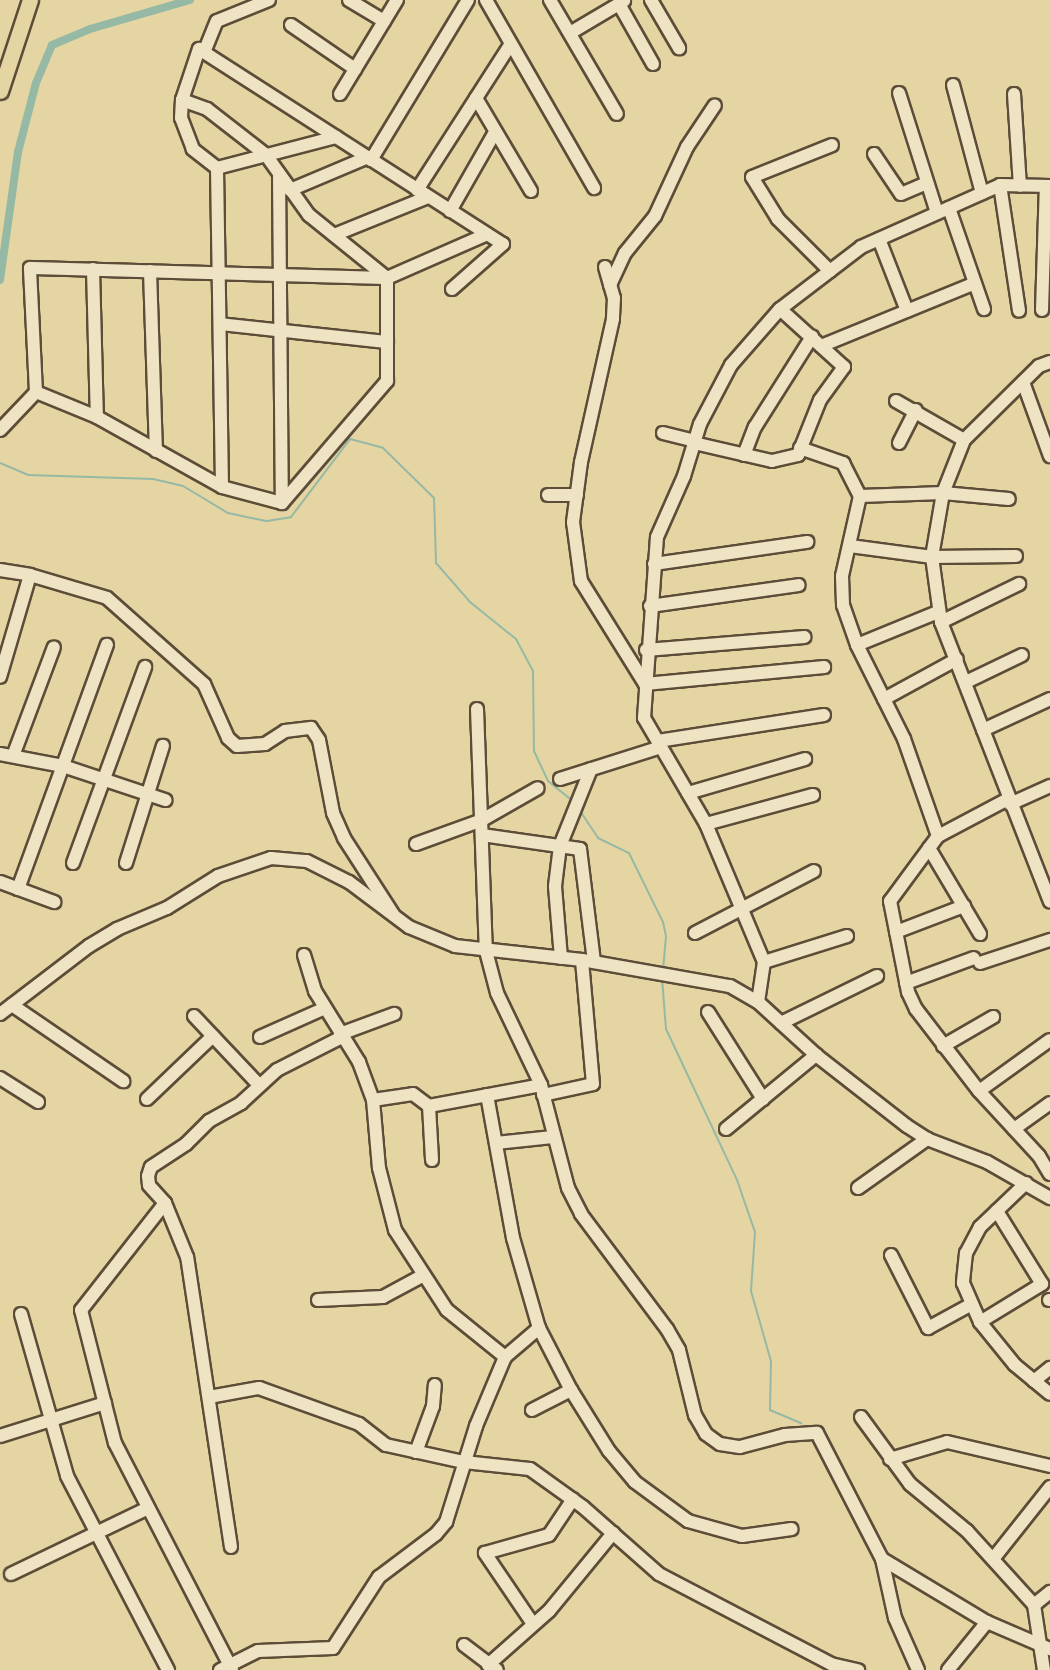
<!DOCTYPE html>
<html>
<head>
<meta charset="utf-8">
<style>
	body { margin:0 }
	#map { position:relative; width:1050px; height:1670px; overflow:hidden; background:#e5d5a3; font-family:"Sorts Mill Goudy",serif }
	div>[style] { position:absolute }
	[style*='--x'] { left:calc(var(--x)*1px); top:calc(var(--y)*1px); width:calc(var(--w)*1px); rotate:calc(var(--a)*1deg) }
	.stream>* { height:2px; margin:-1px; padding:0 1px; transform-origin:1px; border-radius:1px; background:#96b9a5 }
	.canal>* { height:8px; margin:-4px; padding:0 4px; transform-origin:4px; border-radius:4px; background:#96b9a5 }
	.roads { filter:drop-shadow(2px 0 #5c4c38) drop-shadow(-2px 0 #5c4c38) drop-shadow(0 2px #5c4c38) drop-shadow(0 -2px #5c4c38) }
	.minor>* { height:12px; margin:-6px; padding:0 6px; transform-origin:6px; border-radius:6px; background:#eee4c3 }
	.major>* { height:15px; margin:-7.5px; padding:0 7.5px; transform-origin:7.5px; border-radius:7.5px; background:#e5d5a3 }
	span { translate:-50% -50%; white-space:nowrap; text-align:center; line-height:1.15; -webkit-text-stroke:5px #eee4c3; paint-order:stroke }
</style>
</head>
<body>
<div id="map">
	<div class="stream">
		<i style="--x:0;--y:463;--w:30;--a:23"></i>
		<i style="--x:28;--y:475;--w:125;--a:1.8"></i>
		<i style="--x:153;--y:479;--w:31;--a:13"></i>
		<i style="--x:183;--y:486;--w:52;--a:31"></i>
		<i style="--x:228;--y:513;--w:40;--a:12"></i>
		<i style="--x:267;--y:521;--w:24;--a:-9"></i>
		<i style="--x:291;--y:517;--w:98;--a:-52.9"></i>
		<i style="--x:350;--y:439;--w:34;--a:15"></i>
		<i style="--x:383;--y:448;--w:71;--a:44.4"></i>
		<i style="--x:434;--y:498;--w:65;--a:88.2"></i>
		<i style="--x:436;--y:563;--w:52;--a:48.9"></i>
		<i style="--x:470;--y:602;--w:59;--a:38.8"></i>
		<i style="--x:516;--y:639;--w:36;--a:62"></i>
		<i style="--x:533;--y:671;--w:80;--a:89.3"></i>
		<i style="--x:534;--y:751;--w:33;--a:65"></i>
		<i style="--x:548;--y:781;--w:32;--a:39"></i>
		<i style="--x:580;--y:811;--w:32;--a:56"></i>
		<i style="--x:598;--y:838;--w:34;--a:26"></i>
		<i style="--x:629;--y:853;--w:77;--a:63.8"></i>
		<i style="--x:663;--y:922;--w:14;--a:78"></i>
		<i style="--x:666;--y:936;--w:33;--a:95"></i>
		<i style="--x:662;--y:978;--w:51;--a:85.5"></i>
		<i style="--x:666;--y:1029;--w:167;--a:64.8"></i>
		<i style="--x:737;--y:1180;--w:55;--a:70.9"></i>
		<i style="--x:755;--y:1232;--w:59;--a:93.9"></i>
		<i style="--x:751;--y:1291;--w:73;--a:74.1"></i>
		<i style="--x:771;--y:1361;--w:49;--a:91.2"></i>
		<i style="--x:770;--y:1410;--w:34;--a:23"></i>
	</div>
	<div class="canal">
		<i style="--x:0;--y:280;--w:129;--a:-82"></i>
		<i style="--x:18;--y:152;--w:71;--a:-75.4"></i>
		<i style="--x:36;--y:83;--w:41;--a:-67.2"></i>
		<i style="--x:52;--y:45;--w:41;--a:-22.8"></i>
		<i style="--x:90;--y:29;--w:104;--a:-16.2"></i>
	</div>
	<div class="roads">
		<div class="minor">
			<i style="--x:349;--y:0;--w:41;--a:31"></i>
			<i style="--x:486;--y:0;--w:217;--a:60.1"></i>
			<i style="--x:550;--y:0;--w:132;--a:59.6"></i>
			<i style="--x:651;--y:0;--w:56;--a:59.7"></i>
			<i style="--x:619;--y:4;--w:69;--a:60.5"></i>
			<i style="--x:291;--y:25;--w:78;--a:34.5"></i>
			<i style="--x:570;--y:33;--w:63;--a:-30.7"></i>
			<i style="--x:205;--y:50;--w:31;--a:-68"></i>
			<i style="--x:217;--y:21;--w:56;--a:-22"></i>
			<i style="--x:953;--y:85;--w:112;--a:75"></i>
			<i style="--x:899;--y:93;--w:126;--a:72.4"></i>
			<i style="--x:340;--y:94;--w:110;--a:-58.8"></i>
			<i style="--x:1014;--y:94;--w:92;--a:86.3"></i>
			<i style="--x:476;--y:98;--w:108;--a:59.4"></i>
			<i style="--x:182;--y:100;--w:27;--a:20"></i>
			<i style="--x:207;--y:109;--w:75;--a:37.9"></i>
			<i style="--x:266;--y:155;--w:74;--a:54.4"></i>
			<i style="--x:309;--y:215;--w:100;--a:38.9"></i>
			<i style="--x:387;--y:278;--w:109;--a:-23.7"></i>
			<i style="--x:874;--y:154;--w:48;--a:56"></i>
			<i style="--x:901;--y:194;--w:28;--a:-23"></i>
			<i style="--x:371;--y:160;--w:187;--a:-58.8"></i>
			<i style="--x:217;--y:168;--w:31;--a:-142"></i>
			<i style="--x:193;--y:149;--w:33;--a:-111"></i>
			<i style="--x:181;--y:118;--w:18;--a:-87"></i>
			<i style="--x:182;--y:100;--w:54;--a:-71.6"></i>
			<i style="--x:199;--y:49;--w:361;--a:32.7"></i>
			<i style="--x:503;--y:244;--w:68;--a:138.6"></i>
			<i style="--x:217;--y:168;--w:319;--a:89.1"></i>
			<i style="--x:217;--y:168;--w:123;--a:-14.6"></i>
			<i style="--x:279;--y:174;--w:329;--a:89.5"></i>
			<i style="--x:1000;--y:185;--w:127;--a:81.4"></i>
			<i style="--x:290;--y:190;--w:85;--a:-22.9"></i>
			<i style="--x:417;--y:190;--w:172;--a:-57.3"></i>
			<i style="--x:949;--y:208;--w:107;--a:70.9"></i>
			<i style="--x:450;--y:211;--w:91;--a:-60.3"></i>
			<i style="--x:334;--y:235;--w:101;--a:-22"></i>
			<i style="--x:879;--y:239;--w:77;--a:68.7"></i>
			<i style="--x:605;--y:267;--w:32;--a:74"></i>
			<i style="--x:614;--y:298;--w:21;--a:93"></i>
			<i style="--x:613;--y:319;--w:147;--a:102.6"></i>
			<i style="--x:581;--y:462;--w:61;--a:97.6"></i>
			<i style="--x:573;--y:522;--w:60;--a:82.3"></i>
			<i style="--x:581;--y:581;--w:121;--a:58.1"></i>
			<i style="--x:645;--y:684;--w:180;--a:-5.4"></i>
			<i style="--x:93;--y:269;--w:148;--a:88.5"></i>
			<i style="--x:150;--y:271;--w:180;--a:88.1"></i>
			<i style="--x:830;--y:271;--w:74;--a:-135"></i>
			<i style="--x:778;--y:219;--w:49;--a:-121.8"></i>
			<i style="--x:752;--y:177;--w:86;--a:-21.8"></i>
			<i style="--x:610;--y:285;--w:35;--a:-65"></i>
			<i style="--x:625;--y:253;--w:48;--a:-51"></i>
			<i style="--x:655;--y:216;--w:76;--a:-65.1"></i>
			<i style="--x:687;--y:147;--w:50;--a:-56.3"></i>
			<i style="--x:1042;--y:310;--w:124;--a:-88.2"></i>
			<i style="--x:220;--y:324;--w:168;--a:6.2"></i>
			<i style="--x:821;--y:346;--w:166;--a:-22.2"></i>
			<i style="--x:1050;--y:362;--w:12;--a:160"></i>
			<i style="--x:1039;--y:366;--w:105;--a:135.4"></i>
			<i style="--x:964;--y:440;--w:57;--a:111.6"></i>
			<i style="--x:943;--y:493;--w:65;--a:99.8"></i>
			<i style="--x:932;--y:557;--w:66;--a:82.1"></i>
			<i style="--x:941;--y:622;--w:300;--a:68.7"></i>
			<i style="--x:1023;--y:382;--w:79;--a:70"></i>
			<i style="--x:36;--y:392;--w:66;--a:22.3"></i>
			<i style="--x:97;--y:417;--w:143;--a:29.2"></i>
			<i style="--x:222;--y:487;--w:62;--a:14.9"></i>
			<i style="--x:896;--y:401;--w:78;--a:29.8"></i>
			<i style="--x:0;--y:430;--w:52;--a:-46.5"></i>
			<i style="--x:36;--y:392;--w:124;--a:-92.8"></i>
			<i style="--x:30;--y:268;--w:357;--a:1.6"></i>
			<i style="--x:387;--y:278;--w:103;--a:90"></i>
			<i style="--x:387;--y:381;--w:161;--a:130.7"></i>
			<i style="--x:663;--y:433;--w:32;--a:14"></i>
			<i style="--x:694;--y:443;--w:80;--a:13"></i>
			<i style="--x:772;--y:461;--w:27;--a:-13"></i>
			<i style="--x:798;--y:455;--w:59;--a:-68.2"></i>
			<i style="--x:820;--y:400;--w:41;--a:-54"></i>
			<i style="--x:844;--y:367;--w:86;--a:-137.8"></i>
			<i style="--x:899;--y:443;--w:37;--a:-63"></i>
			<i style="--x:800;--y:448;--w:46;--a:19.2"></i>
			<i style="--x:843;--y:463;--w:37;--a:63"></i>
			<i style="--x:860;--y:496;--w:82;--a:102.7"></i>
			<i style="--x:842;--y:576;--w:29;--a:88"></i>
			<i style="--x:843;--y:605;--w:42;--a:70.7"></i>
			<i style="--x:857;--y:645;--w:105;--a:63.4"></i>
			<i style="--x:904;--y:739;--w:103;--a:70.7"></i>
			<i style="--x:744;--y:455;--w:30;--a:-69"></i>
			<i style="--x:755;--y:427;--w:107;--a:-57.7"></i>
			<i style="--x:548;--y:495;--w:29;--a:0"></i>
			<i style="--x:860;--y:496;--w:83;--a:-2.1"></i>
			<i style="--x:943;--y:493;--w:66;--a:5.2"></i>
			<i style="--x:850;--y:546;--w:83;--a:7.6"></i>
			<i style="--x:932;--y:557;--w:84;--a:-0.7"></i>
			<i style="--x:654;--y:564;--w:155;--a:-8.2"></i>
			<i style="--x:0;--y:570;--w:30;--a:9"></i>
			<i style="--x:30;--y:575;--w:106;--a:106.4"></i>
			<i style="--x:30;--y:575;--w:80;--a:16.6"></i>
			<i style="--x:107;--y:598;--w:130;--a:41.6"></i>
			<i style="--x:204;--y:684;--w:59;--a:66"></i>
			<i style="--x:228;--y:738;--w:12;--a:42"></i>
			<i style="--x:237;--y:746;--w:28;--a:-4"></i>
			<i style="--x:265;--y:744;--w:24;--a:-33"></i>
			<i style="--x:285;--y:731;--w:26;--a:-7"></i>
			<i style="--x:311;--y:728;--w:14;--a:56"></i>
			<i style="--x:319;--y:740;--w:74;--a:79.1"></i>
			<i style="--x:333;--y:813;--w:27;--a:66"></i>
			<i style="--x:344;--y:838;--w:90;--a:57.2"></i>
			<i style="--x:650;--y:606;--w:150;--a:-8"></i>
			<i style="--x:941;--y:622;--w:87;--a:-26"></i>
			<i style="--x:857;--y:645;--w:87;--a:-22.2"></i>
			<i style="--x:646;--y:650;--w:159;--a:-4.7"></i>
			<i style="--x:966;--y:682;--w:62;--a:-25.7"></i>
			<i style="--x:884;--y:699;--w:83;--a:-28.7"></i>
			<i style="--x:477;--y:709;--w:242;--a:87.9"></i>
			<i style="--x:486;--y:951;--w:43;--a:75.3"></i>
			<i style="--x:497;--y:993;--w:102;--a:64.4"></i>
			<i style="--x:541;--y:1085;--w:106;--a:75.3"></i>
			<i style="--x:568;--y:1188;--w:29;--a:63"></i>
			<i style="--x:581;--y:1214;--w:144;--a:53.2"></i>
			<i style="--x:667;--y:1329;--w:24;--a:60"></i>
			<i style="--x:679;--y:1350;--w:67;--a:76.2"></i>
			<i style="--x:695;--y:1415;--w:22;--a:60"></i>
			<i style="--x:706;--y:1434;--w:17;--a:36"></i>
			<i style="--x:720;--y:1444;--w:20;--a:9"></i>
			<i style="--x:740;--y:1447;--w:47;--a:-14.9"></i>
			<i style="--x:785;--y:1435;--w:32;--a:-4"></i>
			<i style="--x:817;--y:1433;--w:142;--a:62.7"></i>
			<i style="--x:882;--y:1559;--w:122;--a:31"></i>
			<i style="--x:987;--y:1622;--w:69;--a:23.2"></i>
			<i style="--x:983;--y:730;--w:74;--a:-24.8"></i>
			<i style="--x:658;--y:741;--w:168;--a:-8.9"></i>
			<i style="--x:0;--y:754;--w:64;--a:10.8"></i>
			<i style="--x:63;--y:766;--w:108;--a:18.4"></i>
			<i style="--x:13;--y:756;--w:116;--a:-69.4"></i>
			<i style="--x:560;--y:779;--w:106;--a:-17.6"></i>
			<i style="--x:688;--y:793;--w:122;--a:-16.2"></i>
			<i style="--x:1008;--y:799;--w:79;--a:152.1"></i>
			<i style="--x:938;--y:836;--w:81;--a:126.4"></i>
			<i style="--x:890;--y:901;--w:93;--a:78.8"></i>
			<i style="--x:908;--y:992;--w:19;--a:65"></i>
			<i style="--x:916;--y:1009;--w:103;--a:52.5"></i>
			<i style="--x:979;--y:1091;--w:88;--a:47.3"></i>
			<i style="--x:1039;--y:1156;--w:21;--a:59"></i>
			<i style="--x:1010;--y:804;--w:44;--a:-24.2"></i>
			<i style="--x:706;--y:824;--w:111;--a:-15.2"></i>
			<i style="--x:482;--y:835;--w:99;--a:8.1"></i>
			<i style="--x:580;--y:849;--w:114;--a:82.9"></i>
			<i style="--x:416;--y:844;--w:70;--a:-20"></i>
			<i style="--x:482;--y:820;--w:64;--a:-29.7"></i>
			<i style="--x:929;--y:848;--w:100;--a:59.3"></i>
			<i style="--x:73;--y:863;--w:209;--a:-69.8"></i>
			<i style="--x:126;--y:863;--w:123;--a:-72.5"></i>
			<i style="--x:0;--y:882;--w:58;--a:20.3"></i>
			<i style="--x:18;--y:889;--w:260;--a:-70"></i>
			<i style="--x:896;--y:932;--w:73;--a:-20.9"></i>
			<i style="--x:695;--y:933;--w:134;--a:-27.5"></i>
			<i style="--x:304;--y:955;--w:38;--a:73"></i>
			<i style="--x:315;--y:991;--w:84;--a:58.2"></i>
			<i style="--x:359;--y:1062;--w:40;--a:69.8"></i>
			<i style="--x:373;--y:1100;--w:68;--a:85"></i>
			<i style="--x:379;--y:1168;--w:64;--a:75.5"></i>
			<i style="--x:395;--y:1230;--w:95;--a:57"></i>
			<i style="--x:447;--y:1310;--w:75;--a:39"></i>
			<i style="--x:561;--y:958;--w:72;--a:-94.8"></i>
			<i style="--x:555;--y:886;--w:40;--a:-82.9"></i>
			<i style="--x:560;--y:846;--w:83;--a:-68.1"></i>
			<i style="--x:764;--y:962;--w:87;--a:-17.4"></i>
			<i style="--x:980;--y:963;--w:74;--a:-18.2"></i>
			<i style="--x:906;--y:983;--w:72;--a:-20.2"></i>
			<i style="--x:758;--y:1002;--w:40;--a:-81.5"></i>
			<i style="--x:764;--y:962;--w:150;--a:-112.8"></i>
			<i style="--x:706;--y:824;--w:123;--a:-120.3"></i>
			<i style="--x:644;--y:718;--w:181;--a:-85.9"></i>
			<i style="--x:657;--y:537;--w:67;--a:-66.1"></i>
			<i style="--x:684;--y:476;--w:54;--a:-72.9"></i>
			<i style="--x:700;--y:424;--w:67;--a:-62.3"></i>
			<i style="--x:731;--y:365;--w:74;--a:-48.8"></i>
			<i style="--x:780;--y:309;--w:102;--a:-37.4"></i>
			<i style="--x:861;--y:247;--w:152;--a:-24"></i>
			<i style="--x:1000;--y:185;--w:50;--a:1.1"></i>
			<i style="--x:12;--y:1005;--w:135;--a:34.4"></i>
			<i style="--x:708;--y:1012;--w:103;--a:57.7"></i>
			<i style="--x:0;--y:1014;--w:112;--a:-37.4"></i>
			<i style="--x:89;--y:946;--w:33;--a:-31"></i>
			<i style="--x:117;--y:929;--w:54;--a:-22.8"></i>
			<i style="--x:167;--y:908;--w:60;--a:-32.1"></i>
			<i style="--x:218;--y:876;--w:56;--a:-18.8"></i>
			<i style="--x:271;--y:858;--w:36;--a:5"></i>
			<i style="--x:307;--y:861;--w:47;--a:26.6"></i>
			<i style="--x:349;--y:882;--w:75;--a:36.9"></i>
			<i style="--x:409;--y:927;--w:50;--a:22.4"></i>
			<i style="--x:455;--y:946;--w:128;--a:6.3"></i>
			<i style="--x:582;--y:960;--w:150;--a:10"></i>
			<i style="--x:730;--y:986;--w:32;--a:30"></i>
			<i style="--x:758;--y:1002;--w:79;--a:42.4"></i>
			<i style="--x:816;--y:1055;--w:115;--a:38"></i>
			<i style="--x:907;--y:1126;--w:24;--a:33"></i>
			<i style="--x:927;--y:1139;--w:64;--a:21"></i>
			<i style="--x:987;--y:1162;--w:73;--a:29.7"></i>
			<i style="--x:194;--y:1016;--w:95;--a:46.7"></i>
			<i style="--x:781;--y:1023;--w:107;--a:-26.1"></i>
			<i style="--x:340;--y:1034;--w:58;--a:-20.3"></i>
			<i style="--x:260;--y:1037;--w:71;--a:-24"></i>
			<i style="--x:943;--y:1046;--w:58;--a:-30.1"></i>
			<i style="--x:0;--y:1078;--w:45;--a:32.3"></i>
			<i style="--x:979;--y:1091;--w:87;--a:-35.7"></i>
			<i style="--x:487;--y:1095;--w:145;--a:79.7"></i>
			<i style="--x:513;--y:1238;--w:94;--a:73.9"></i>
			<i style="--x:539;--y:1328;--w:70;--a:62.7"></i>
			<i style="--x:571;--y:1390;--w:72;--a:58.1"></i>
			<i style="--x:609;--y:1451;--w:40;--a:50"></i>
			<i style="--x:635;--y:1482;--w:66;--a:36.3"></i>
			<i style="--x:688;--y:1521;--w:56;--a:15.5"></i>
			<i style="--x:742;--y:1536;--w:50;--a:-8"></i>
			<i style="--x:543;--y:1095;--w:51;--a:-12.4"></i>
			<i style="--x:593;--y:1084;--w:124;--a:-95.1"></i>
			<i style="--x:147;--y:1099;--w:91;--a:-43.7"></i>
			<i style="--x:373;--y:1100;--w:40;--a:-8.5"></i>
			<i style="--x:413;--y:1094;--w:20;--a:37"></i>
			<i style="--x:429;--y:1106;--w:114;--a:-10.6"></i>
			<i style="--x:429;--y:1106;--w:54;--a:86.8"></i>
			<i style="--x:726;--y:1129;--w:117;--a:-39.4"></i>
			<i style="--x:1014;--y:1129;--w:44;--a:-35.8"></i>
			<i style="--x:496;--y:1143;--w:57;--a:-6"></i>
			<i style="--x:1026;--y:1183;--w:64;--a:136.3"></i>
			<i style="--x:980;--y:1227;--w:30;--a:118"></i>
			<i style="--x:966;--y:1253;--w:30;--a:96"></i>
			<i style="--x:963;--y:1283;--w:43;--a:66.4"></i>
			<i style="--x:980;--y:1322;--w:55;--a:50.9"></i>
			<i style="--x:1015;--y:1365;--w:45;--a:39.6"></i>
			<i style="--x:858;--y:1188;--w:85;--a:-35.4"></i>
			<i style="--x:165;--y:1203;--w:136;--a:128.1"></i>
			<i style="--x:81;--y:1310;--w:137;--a:75.7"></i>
			<i style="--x:115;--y:1443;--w:255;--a:62.7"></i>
			<i style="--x:891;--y:1255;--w:82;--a:63.1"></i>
			<i style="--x:928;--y:1328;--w:50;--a:-28.6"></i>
			<i style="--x:318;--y:1300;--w:65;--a:-2.6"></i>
			<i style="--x:383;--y:1297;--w:44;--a:-28.3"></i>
			<i style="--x:1049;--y:1300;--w:1;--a:0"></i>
			<i style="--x:21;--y:1314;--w:168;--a:74.1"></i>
			<i style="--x:67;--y:1476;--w:219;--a:62.5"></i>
			<i style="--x:980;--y:1322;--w:73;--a:-31.5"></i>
			<i style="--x:1042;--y:1284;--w:86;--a:-121.7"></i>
			<i style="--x:1034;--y:1381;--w:21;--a:-39"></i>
			<i style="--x:209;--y:1397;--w:51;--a:-10.2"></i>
			<i style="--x:259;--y:1388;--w:106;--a:19.8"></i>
			<i style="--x:359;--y:1424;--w:34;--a:38"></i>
			<i style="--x:386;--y:1445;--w:80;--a:12.3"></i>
			<i style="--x:464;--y:1462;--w:66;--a:6.1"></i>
			<i style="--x:530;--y:1469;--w:65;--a:35.6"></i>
			<i style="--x:583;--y:1507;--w:101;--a:41.4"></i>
			<i style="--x:659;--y:1574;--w:194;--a:27.6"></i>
			<i style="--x:831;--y:1664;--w:28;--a:13"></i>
			<i style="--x:532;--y:1410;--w:44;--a:-27.1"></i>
			<i style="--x:861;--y:1417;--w:83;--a:53.8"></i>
			<i style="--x:910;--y:1484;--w:74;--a:39.5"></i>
			<i style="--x:967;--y:1531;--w:100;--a:47.8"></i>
			<i style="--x:1034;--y:1605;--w:66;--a:81.3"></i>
			<i style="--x:0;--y:1436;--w:110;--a:-17.4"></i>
			<i style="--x:416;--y:1452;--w:49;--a:-69.7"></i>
			<i style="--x:433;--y:1406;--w:21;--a:-85"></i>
			<i style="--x:890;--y:1459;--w:59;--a:-16.6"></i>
			<i style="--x:947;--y:1442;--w:106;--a:13.1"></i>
			<i style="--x:231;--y:1547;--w:293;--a:-98.6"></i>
			<i style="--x:187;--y:1257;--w:58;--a:-112.2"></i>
			<i style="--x:165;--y:1203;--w:24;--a:-132"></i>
			<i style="--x:149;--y:1185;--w:9;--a:-96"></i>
			<i style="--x:148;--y:1176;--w:9;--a:-72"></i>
			<i style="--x:151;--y:1167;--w:42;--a:-33.3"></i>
			<i style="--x:186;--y:1144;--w:33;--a:-45"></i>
			<i style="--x:209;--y:1121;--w:37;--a:-29"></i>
			<i style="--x:241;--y:1103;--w:49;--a:-42.5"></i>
			<i style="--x:277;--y:1070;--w:73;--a:-26.9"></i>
			<i style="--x:882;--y:1559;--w:60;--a:77.6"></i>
			<i style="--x:895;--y:1618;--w:57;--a:66.1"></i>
			<i style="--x:993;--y:1559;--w:92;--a:-51.6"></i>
			<i style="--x:11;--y:1574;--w:152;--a:-25.7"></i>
			<i style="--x:1034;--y:1605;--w:21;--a:-39"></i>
			<i style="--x:533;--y:1624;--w:86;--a:-124.1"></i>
			<i style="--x:485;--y:1553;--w:66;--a:-15.7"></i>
			<i style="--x:549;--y:1535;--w:43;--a:-56.3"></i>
			<i style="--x:464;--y:1645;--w:41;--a:37.1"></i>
			<i style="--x:488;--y:1665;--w:81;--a:-41.5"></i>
			<i style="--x:549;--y:1611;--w:101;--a:-50.6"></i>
			<i style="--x:220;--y:1670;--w:42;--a:-26.6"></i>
			<i style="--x:258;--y:1651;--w:75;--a:-2.3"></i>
			<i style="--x:333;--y:1648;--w:85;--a:-57.1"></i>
			<i style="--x:379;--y:1577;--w:71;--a:-37"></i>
			<i style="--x:436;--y:1534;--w:16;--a:-50"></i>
			<i style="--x:446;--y:1522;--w:101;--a:-72.6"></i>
			<i style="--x:476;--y:1426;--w:75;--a:-67.2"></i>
			<i style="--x:505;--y:1357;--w:45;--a:-40.5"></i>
			<i style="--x:948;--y:1670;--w:62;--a:-50.9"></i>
		</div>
		<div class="major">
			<i style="--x:0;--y:91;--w:96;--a:-71.8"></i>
		</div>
	</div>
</div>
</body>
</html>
